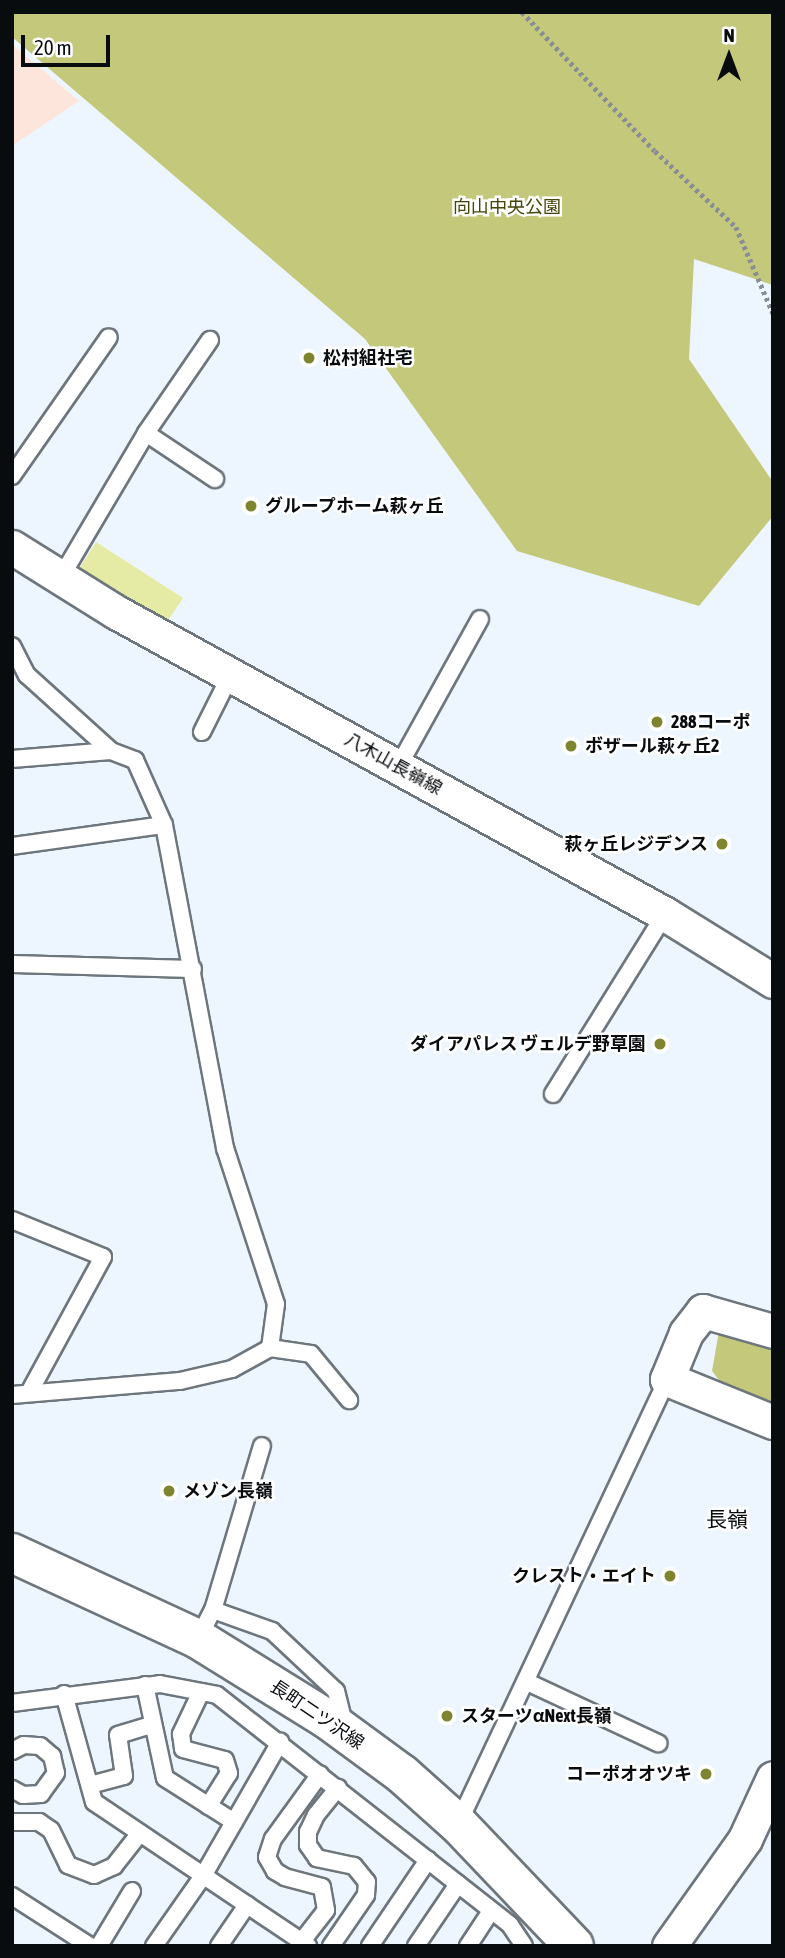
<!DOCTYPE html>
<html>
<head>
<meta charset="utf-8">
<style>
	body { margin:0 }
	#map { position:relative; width:785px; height:1958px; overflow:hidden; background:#edf6fe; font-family:"Asap Condensed","Noto Sans JP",sans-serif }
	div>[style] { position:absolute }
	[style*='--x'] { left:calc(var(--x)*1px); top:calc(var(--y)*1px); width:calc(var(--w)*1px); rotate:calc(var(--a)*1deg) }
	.education>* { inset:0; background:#fee5dc }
	.green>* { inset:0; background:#e5eba5 }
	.forest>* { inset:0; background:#c3c87a }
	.path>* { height:4.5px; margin-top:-2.25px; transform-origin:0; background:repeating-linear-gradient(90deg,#888e94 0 3.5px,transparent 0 7px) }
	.roads { filter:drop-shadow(2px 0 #6e767d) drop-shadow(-2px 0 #6e767d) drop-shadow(0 2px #6e767d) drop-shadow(0 -2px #6e767d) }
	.service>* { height:16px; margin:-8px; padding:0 8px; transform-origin:8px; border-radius:8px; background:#fff }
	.minor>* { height:33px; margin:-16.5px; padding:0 16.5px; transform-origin:16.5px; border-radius:16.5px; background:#fff }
	.tertiary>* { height:38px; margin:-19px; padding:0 19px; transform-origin:19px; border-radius:19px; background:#fff }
	.dots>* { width:19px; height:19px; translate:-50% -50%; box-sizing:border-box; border:4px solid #fff; border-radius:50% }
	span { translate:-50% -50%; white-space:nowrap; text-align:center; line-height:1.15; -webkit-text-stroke:5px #fff; paint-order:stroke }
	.park-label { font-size:18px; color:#444609 }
	.poi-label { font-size:18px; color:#090c0f; font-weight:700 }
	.left { translate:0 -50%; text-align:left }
	.right { translate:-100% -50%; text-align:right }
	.street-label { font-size:18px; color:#090c0f }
	.quarter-label { font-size:21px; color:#090c0f }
	.frame { position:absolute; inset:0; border:14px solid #090c0f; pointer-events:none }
	.north { position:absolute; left:694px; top:21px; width:70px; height:70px; -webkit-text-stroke:5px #fff; paint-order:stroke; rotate:0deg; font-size:19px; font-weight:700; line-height:28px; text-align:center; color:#090c0f }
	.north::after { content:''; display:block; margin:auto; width:24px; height:32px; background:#090c0f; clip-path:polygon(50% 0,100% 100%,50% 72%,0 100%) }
	.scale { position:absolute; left:21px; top:35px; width:89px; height:32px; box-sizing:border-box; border:4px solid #090c0f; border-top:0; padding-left:9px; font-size:21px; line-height:24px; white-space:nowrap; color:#090c0f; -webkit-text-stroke:5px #fff; paint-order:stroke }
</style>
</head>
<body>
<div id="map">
	<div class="education">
		<i style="clip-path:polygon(12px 44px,79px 101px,12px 146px)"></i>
	</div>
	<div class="green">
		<i style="clip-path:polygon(96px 542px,183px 598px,163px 628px,77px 572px)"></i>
	</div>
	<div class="forest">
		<i style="clip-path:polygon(12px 12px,773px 12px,773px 285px,694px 259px,689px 359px,773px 482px,773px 516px,699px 606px,517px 551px,365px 339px,12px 37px)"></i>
		<i style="clip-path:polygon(719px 1331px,773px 1347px,773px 1410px,729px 1393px,712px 1371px)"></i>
	</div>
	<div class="path">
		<i style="--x:522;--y:12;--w:192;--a:46.3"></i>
		<i style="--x:655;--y:151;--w:111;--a:43.2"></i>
		<i style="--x:736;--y:227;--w:94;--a:66.7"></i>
	</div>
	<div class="roads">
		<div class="service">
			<i style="--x:146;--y:433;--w:83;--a:33.7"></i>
			<i style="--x:12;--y:476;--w:169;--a:-55.1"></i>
			<i style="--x:61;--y:577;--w:167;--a:-59.4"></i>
			<i style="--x:146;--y:433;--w:113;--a:-55.5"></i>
			<i style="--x:12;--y:646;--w:33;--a:63"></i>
			<i style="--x:27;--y:675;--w:113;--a:42.1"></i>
			<i style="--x:111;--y:751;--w:26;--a:21"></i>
			<i style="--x:135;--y:760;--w:71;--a:66"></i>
			<i style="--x:164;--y:825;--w:329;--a:79.3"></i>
			<i style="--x:225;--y:1148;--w:164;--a:71.9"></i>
			<i style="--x:276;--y:1304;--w:44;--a:97.8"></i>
			<i style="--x:202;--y:732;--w:65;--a:-63.4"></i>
			<i style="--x:12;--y:759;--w:99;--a:-4.6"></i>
			<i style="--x:398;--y:767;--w:169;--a:-61"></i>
			<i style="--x:12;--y:846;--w:153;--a:-7.9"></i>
			<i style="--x:12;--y:964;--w:181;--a:1.6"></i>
			<i style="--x:553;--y:1094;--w:212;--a:-58.1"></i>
			<i style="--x:12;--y:1220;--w:98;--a:22.1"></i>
			<i style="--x:103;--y:1257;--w:155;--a:118.6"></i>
			<i style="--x:12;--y:1395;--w:169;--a:-4.8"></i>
			<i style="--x:180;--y:1381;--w:53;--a:-13"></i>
			<i style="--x:232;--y:1369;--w:43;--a:-28.9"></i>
			<i style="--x:270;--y:1348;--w:41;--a:8.3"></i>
			<i style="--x:311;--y:1354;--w:60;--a:50.4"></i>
			<i style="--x:213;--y:1610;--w:63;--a:19.6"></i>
			<i style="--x:272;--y:1631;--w:88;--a:43.2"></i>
			<i style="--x:336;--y:1691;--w:33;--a:76"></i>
			<i style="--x:198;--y:1639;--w:33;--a:-63"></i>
			<i style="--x:213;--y:1610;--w:171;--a:-73.4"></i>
			<i style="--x:527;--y:1682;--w:145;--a:25"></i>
			<i style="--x:145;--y:1685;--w:95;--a:77.9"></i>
			<i style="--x:165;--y:1778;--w:82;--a:32.5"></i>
			<i style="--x:201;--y:1692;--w:47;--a:115.5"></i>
			<i style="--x:181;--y:1734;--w:15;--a:82"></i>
			<i style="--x:183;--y:1749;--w:43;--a:14.7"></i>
			<i style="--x:225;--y:1760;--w:14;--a:73"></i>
			<i style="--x:229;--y:1773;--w:39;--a:122"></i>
			<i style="--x:64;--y:1694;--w:112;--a:74.5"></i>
			<i style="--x:94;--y:1802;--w:258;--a:33.9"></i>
			<i style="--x:12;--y:1703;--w:149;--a:-7.3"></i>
			<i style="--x:160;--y:1684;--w:58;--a:10.9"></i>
			<i style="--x:217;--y:1695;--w:372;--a:38.1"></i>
			<i style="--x:510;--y:1925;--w:25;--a:56"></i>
			<i style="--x:12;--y:1751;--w:13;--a:-27"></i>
			<i style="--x:24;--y:1745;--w:16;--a:4"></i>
			<i style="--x:40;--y:1746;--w:16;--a:40"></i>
			<i style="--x:52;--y:1756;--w:17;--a:77"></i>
			<i style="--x:56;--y:1773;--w:26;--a:126"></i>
			<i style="--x:41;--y:1794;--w:18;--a:177"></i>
			<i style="--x:23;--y:1795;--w:13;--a:-151"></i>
			<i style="--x:90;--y:1785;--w:35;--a:-15"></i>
			<i style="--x:124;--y:1776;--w:41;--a:-98.3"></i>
			<i style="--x:118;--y:1735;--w:34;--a:-17"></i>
			<i style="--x:12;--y:1822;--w:27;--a:0"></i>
			<i style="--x:39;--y:1822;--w:14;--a:34"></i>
			<i style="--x:51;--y:1830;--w:39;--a:64"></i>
			<i style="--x:68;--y:1865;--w:28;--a:21"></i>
			<i style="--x:94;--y:1875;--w:22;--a:-24"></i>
			<i style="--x:114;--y:1866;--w:42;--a:-51.8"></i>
			<i style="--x:458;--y:1824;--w:492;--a:-64.8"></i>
			<i style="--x:12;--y:1896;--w:93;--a:32.7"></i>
			<i style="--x:302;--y:1941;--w:39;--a:-52"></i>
			<i style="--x:326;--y:1910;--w:23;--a:-100"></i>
			<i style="--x:322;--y:1887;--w:38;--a:-165"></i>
			<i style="--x:285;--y:1877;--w:12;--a:-149"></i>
			<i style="--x:275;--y:1871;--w:16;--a:-120"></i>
			<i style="--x:267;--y:1857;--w:19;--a:-72"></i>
			<i style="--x:273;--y:1839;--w:80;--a:-54.1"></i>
			<i style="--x:99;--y:1946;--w:64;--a:-59"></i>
			<i style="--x:154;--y:1946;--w:85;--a:-55"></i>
			<i style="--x:203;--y:1876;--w:155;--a:-60.1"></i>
			<i style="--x:219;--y:1946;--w:50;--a:-55.7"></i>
			<i style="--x:331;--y:1946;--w:62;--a:-55.5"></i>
			<i style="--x:366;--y:1895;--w:13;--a:-86"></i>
			<i style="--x:367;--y:1882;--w:21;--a:-129"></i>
			<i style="--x:354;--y:1866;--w:38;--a:-168"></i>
			<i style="--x:317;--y:1858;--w:16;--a:-125"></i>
			<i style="--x:308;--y:1845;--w:13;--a:-90"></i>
			<i style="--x:308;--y:1832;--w:19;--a:-65"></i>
			<i style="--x:316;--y:1815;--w:35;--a:-51"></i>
			<i style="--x:370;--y:1946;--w:104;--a:-56"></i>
			<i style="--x:416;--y:1946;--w:75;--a:-55.9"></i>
			<i style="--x:468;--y:1946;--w:42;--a:-56.7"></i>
		</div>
		<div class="minor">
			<i style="--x:12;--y:547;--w:123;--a:32"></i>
			<i style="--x:116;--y:612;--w:627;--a:28.81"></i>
			<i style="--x:665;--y:914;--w:127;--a:31.8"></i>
			<i style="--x:773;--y:1331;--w:73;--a:-164.1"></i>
			<i style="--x:703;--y:1311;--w:28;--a:128"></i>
			<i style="--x:686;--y:1333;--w:50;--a:112.4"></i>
			<i style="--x:667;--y:1379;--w:114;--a:22.1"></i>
			<i style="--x:669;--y:1946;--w:131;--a:-54.6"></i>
			<i style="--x:745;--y:1839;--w:67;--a:-65.3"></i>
		</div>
		<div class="tertiary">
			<i style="--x:12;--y:1553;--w:205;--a:24.8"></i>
			<i style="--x:198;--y:1639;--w:152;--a:31.8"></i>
			<i style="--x:327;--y:1719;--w:93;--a:36.3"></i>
			<i style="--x:402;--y:1774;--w:75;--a:41.8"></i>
			<i style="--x:458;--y:1824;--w:168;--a:46.4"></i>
		</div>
	</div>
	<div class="dots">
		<i style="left:309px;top:358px;background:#7f842f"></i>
		<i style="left:251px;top:506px;background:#7f842f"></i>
		<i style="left:657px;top:722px;background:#7f842f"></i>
		<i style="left:571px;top:746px;background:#7f842f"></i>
		<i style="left:722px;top:844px;background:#7f842f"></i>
		<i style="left:660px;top:1044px;background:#7f842f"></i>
		<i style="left:169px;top:1491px;background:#7f842f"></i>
		<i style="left:670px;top:1576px;background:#7f842f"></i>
		<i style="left:447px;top:1716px;background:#7f842f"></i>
		<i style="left:706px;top:1774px;background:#7f842f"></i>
	</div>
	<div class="park-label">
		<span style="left:507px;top:207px">向山中央公園</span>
	</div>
	<div class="poi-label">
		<span class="left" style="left:323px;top:358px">松村組社宅</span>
		<span class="left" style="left:265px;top:506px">グループホーム萩ヶ丘</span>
		<span class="left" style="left:671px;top:722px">288コーポ</span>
		<span class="left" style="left:585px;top:746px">ボザール萩ヶ丘2</span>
		<span class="right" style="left:708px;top:844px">萩ヶ丘レジデンス</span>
		<span class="right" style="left:646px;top:1044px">ダイアパレス ヴェルデ野草園</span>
		<span class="left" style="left:183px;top:1491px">メゾン長嶺</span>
		<span class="right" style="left:656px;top:1576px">クレスト・エイト</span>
		<span class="left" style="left:461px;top:1716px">スターツαNext長嶺</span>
		<span class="right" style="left:692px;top:1774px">コーポオオツキ</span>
	</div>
	<div class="street-label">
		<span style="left:393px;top:764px;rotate:29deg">八木山長嶺線</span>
		<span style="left:317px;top:1715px;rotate:34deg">長町二ツ沢線</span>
	</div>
	<div class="quarter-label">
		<span style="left:727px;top:1519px">長嶺</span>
	</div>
	<div class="frame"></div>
	<div class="north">N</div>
	<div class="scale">20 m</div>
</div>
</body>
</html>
